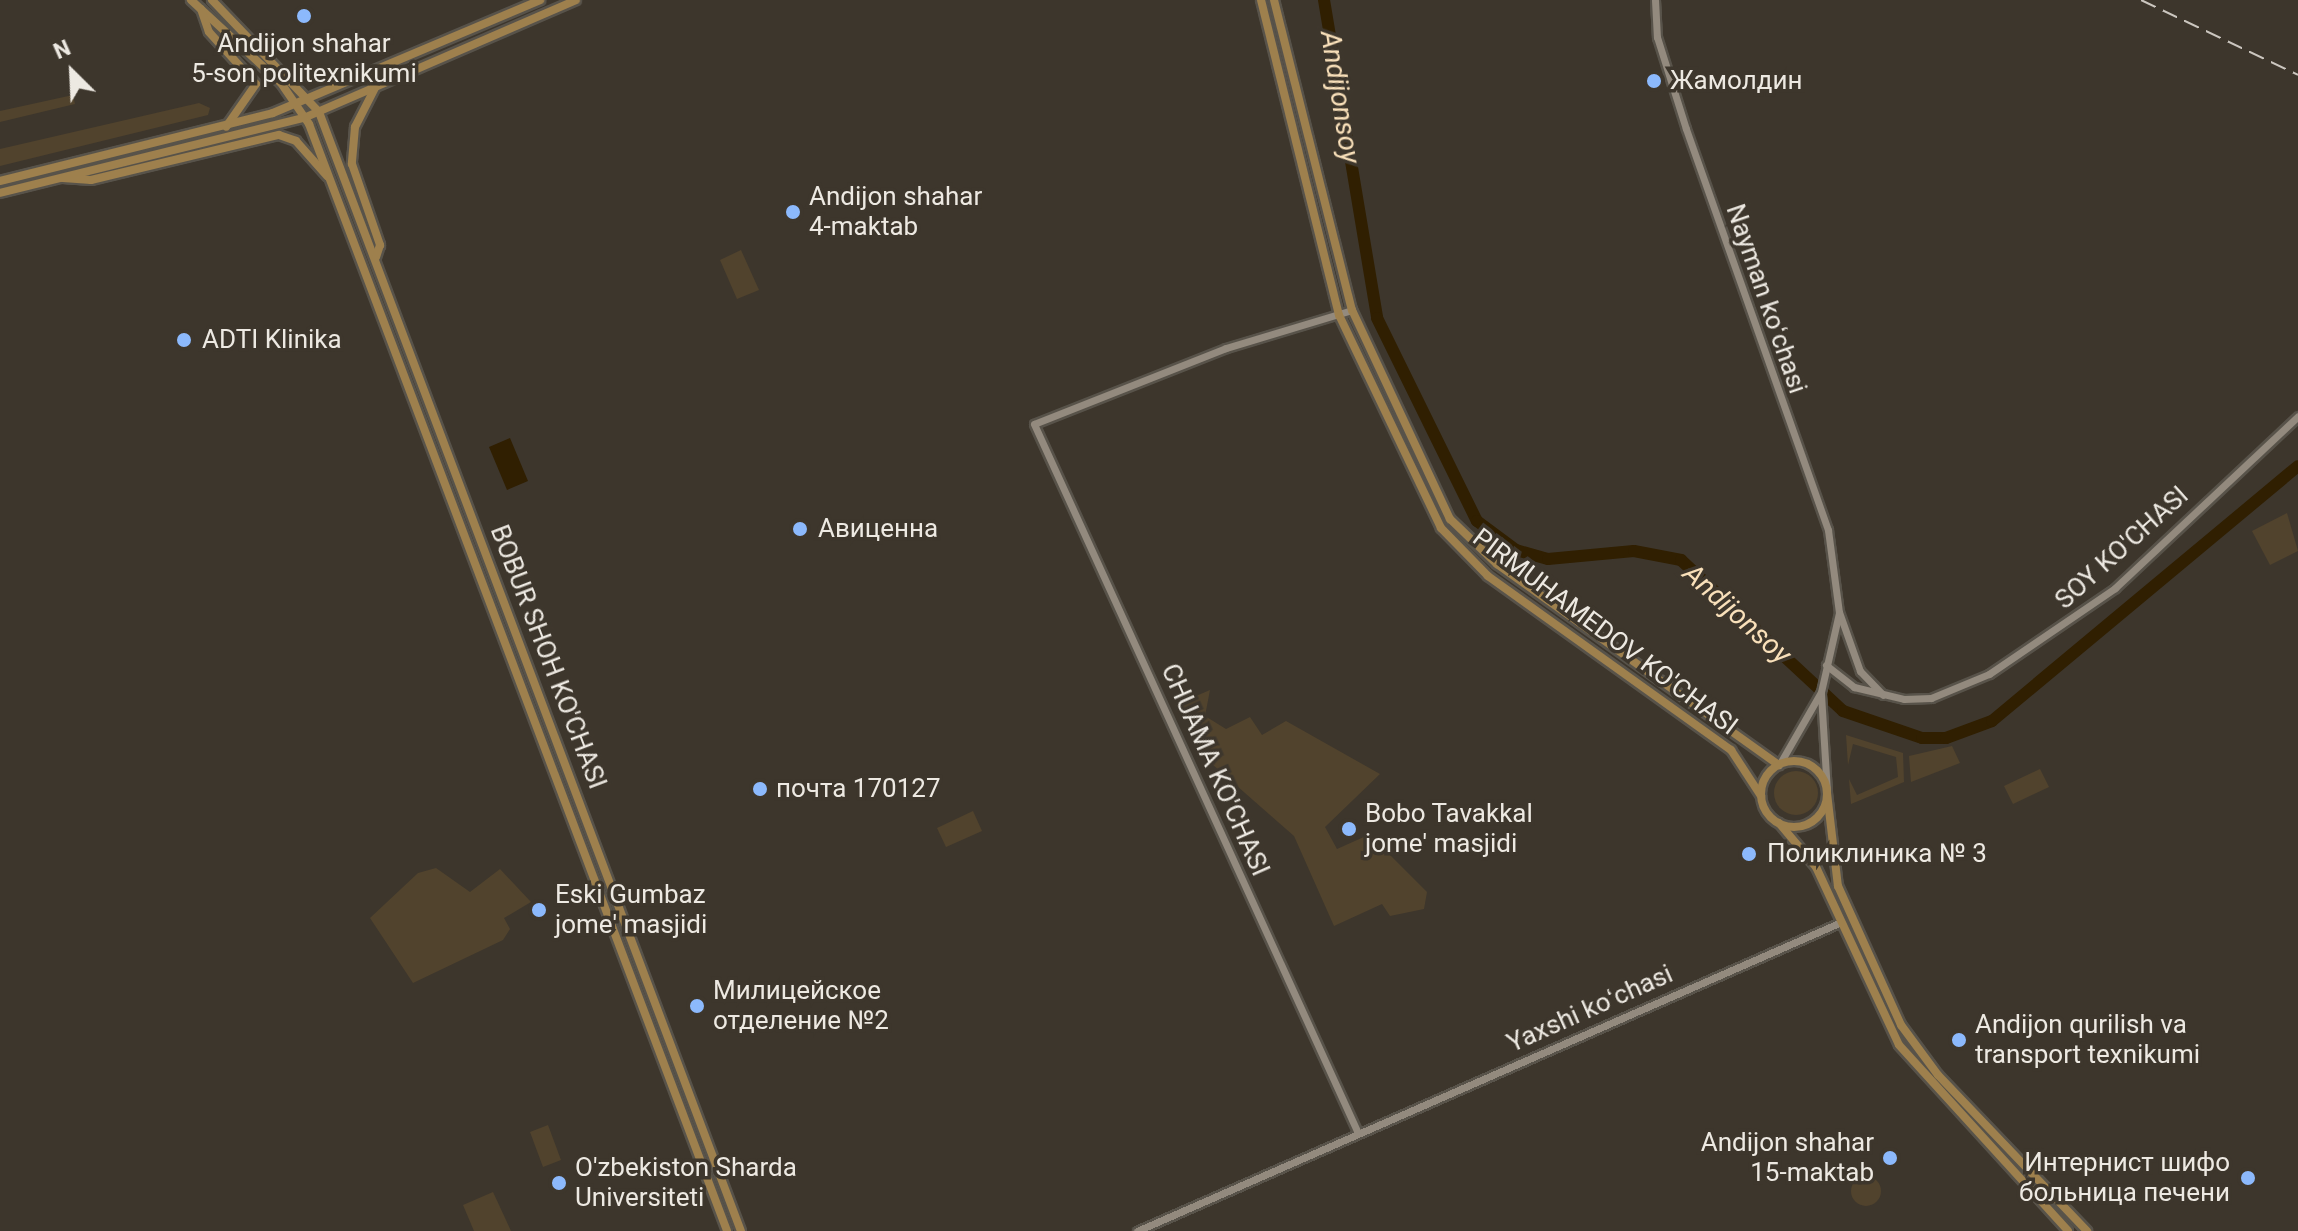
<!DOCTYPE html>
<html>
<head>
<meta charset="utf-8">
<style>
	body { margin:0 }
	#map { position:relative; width:2298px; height:1231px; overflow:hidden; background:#3d362c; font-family:Roboto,sans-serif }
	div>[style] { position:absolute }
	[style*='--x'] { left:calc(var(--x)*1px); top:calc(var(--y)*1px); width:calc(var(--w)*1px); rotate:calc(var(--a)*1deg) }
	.green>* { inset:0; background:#51432d }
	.round { border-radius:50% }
	.water>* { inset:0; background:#301f01 }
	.river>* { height:12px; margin:-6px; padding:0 6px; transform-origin:6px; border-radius:6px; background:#301f01 }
	.roads { filter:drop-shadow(2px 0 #58534a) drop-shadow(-2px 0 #58534a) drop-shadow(0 2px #58534a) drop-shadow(0 -2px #58534a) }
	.secondary>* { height:7px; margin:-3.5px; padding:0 3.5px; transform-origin:3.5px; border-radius:3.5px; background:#938a7e }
	.primary>* { height:8px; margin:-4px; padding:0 4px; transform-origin:4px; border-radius:4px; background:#9e804d }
	.primary>.ring { margin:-4px; padding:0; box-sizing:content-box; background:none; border:8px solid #9e804d; border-radius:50% }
	.rail>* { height:2px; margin-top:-1px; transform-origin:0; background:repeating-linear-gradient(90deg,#cbc6bf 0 16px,transparent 0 24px) }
	.dots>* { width:22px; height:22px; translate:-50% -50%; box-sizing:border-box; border:4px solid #3d362c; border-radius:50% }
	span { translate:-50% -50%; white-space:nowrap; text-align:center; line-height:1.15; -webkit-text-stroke:7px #3d362c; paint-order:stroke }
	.poi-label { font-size:26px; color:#ede9e2 }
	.left { translate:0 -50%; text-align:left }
	.right { translate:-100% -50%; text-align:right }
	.street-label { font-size:26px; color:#ede9e2 }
	.water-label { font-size:28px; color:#f9e0ba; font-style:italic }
	.north { position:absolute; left:32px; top:32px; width:80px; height:80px; -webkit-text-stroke:6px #3d362c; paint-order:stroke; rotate:336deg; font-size:22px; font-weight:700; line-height:32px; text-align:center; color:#ede9e2 }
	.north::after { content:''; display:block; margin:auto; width:28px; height:36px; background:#ede9e2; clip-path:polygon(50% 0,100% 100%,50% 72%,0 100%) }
</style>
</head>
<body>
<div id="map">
	<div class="green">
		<i style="clip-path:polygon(73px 95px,75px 104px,0 122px,0 111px)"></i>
		<i style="clip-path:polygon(199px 103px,210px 108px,208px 115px,0 166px,0 149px)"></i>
		<i style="clip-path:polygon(741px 250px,759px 290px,737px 299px,720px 260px)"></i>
		<i style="clip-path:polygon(2287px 513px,2298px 551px,2270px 565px,2252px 531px)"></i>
		<i style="clip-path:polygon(1210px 690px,1205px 716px,1226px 729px,1250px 717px,1262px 735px,1286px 721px,1380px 774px,1325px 827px,1337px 849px,1366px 836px,1388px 853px,1427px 892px,1424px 909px,1390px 916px,1382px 904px,1334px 926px,1294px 836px,1204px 757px,1191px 733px,1201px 725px,1190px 709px,1179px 713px,1175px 705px)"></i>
		<i style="clip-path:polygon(1846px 735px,1903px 753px,1904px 782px,1851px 804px,1849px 779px,1857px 795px,1898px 777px,1896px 757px,1853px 744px,1848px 765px)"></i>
		<i style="clip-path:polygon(1952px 746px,1960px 763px,1911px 782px,1909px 756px)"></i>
		<i style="clip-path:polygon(2040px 769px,2049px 787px,2013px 804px,2004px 786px)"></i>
		<i class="round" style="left:1774px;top:771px;width:44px;height:44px"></i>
		<i style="clip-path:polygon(973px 811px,982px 831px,946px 847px,937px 828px)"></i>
		<i style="clip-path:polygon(436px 868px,470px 892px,500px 869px,531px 902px,504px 918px,510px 929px,503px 940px,413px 983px,370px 918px,418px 873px)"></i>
		<i style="clip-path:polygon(548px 1125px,561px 1160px,543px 1167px,530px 1132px)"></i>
		<i class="round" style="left:1851px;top:1176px;width:30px;height:30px"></i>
		<i style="clip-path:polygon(493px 1192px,511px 1231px,474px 1231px,463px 1205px)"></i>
	</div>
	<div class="water">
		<i style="clip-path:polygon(510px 438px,528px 481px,507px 490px,489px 447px)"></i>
	</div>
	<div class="river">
		<i style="--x:1324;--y:0;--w:322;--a:80.5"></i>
		<i style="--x:1377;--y:318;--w:226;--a:63.8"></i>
		<i style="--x:1477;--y:521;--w:49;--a:36.6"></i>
		<i style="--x:1516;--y:550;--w:33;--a:16"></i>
		<i style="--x:1548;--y:559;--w:86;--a:-5.3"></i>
		<i style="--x:1634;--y:551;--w:48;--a:10.8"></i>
		<i style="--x:1681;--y:560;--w:221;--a:43"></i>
		<i style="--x:1843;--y:711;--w:83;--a:18.9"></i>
		<i style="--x:1922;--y:738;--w:24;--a:0"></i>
		<i style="--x:1946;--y:738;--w:49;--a:-20.3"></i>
		<i style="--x:1992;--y:721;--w:398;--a:-39.8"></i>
	</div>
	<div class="roads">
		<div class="secondary">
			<i style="--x:1655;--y:0;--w:37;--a:87"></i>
			<i style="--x:1657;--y:37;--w:96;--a:72.5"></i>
			<i style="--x:1686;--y:129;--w:425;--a:70.5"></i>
			<i style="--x:1828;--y:530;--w:83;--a:82.4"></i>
			<i style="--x:1839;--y:612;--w:63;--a:70.4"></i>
			<i style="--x:1860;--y:671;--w:33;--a:46"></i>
			<i style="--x:1352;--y:310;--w:132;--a:163.2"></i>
			<i style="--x:1226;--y:348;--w:206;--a:158.4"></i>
			<i style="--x:1034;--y:424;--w:780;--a:65.44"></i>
			<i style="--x:1826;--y:665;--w:36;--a:38"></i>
			<i style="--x:1854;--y:687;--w:51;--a:13.5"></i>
			<i style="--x:1904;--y:699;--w:27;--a:-2"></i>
			<i style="--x:1931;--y:698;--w:63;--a:-22.5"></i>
			<i style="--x:1989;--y:674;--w:153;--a:-34.3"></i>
			<i style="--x:2115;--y:588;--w:251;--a:-43.2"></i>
			<i style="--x:1821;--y:694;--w:99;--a:86.5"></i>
			<i style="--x:1779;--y:765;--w:84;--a:-60.1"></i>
			<i style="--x:1821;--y:692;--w:81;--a:-77.2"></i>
			<i style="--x:1137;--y:1231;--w:767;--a:-23.69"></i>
		</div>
		<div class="primary">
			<i style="--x:191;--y:0;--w:122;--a:42.7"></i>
			<i style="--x:281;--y:83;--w:50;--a:55.7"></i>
			<i style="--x:309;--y:124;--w:1183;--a:69.31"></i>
			<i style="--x:212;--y:0;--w:155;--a:46.3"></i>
			<i style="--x:319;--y:112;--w:1196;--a:69.34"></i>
			<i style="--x:1261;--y:0;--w:325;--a:76.1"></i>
			<i style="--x:1339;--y:315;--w:236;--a:64.4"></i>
			<i style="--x:1441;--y:528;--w:67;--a:45.6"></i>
			<i style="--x:1488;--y:576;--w:299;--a:35.6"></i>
			<i style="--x:1731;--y:750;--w:55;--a:56.9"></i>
			<i style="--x:1274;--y:0;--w:320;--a:75.9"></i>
			<i style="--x:1352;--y:310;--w:231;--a:64.9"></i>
			<i style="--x:1450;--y:519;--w:65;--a:43.8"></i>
			<i style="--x:1497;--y:564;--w:346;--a:35.5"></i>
			<i style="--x:201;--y:9;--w:24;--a:71"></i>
			<i style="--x:209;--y:32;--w:70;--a:47.9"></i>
			<i style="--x:256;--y:84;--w:52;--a:124.9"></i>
			<i style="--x:375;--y:88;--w:44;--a:117.1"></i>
			<i style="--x:355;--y:127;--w:37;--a:95"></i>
			<i style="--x:352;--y:164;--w:86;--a:70.9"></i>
			<i style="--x:380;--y:245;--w:13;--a:108"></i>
			<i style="--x:63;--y:178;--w:28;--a:4"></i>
			<i style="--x:91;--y:180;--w:193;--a:-13.5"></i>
			<i style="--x:279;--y:135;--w:18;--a:19"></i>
			<i style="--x:296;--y:141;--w:47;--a:48.5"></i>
			<i style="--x:0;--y:181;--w:281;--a:-14"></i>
			<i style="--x:273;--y:113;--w:290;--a:-22.9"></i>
			<i style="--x:0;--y:193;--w:315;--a:-13.9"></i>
			<i style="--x:306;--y:117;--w:294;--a:-23.4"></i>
			<i class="ring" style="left:1761px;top:761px;width:58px;height:58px"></i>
			<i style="--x:1827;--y:793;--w:94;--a:83.3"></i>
			<i style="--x:1838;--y:886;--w:153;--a:65.6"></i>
			<i style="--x:1901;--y:1025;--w:62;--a:53.5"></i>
			<i style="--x:1938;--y:1075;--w:216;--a:46.3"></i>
			<i style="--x:1779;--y:823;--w:57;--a:49.9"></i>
			<i style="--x:1816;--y:867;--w:196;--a:65"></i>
			<i style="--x:1899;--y:1045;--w:251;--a:47.7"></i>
		</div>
	</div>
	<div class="rail">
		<i style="--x:2141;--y:0;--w:174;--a:25.5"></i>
	</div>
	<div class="dots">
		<i style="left:304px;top:16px;background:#8cb9fc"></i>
		<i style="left:1654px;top:81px;background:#8cb9fc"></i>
		<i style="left:793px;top:212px;background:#8cb9fc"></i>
		<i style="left:184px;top:340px;background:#8cb9fc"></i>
		<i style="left:800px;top:529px;background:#8cb9fc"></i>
		<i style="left:760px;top:789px;background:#8cb9fc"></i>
		<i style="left:1349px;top:829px;background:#8cb9fc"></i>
		<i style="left:1749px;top:854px;background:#8cb9fc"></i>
		<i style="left:539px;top:910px;background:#8cb9fc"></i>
		<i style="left:697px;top:1006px;background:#8cb9fc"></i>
		<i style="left:1959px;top:1040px;background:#8cb9fc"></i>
		<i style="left:1890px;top:1158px;background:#8cb9fc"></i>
		<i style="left:2248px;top:1178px;background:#8cb9fc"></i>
		<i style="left:559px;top:1183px;background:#8cb9fc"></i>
	</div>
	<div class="poi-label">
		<span style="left:304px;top:59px">Andijon shahar<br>5-son politexnikumi</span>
		<span class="left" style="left:1670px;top:81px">Жамолдин</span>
		<span class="left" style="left:809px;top:212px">Andijon shahar<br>4-maktab</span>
		<span class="left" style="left:202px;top:340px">ADTI Klinika</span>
		<span class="left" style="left:818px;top:529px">Авиценна</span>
		<span class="left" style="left:776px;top:789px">почта 170127</span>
		<span class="left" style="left:1365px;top:829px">Bobo Tavakkal<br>jome' masjidi</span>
		<span class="left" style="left:1767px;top:854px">Поликлиника № 3</span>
		<span class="left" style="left:555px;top:910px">Eski Gumbaz<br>jome' masjidi</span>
		<span class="left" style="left:713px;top:1006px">Милицейское<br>отделение №2</span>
		<span class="left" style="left:1975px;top:1040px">Andijon qurilish va<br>transport texnikumi</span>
		<span class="right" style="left:1874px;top:1158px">Andijon shahar<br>15-maktab</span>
		<span class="right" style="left:2230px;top:1178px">Интернист шифо<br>больница печени</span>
		<span class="left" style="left:575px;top:1183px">O'zbekiston Sharda<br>Universiteti</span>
	</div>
	<div class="street-label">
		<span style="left:1766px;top:299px;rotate:71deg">Nayman koʻchasi</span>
		<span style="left:2122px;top:548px;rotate:-42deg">SOY KO'CHASI</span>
		<span style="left:1605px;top:632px;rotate:37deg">PIRMUHAMEDOV KO'CHASI</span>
		<span style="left:548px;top:657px;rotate:69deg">BOBUR SHOH KO'CHASI</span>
		<span style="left:1215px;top:770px;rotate:66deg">CHUAMA KO'CHASI</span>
		<span style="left:1590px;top:1009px;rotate:-24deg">Yaxshi koʻchasi</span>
	</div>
	<div class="water-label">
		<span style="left:1340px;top:97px;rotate:81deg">Andijonsoy</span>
		<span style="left:1737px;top:614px;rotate:42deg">Andijonsoy</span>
	</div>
	<div class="north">N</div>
</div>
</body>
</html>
